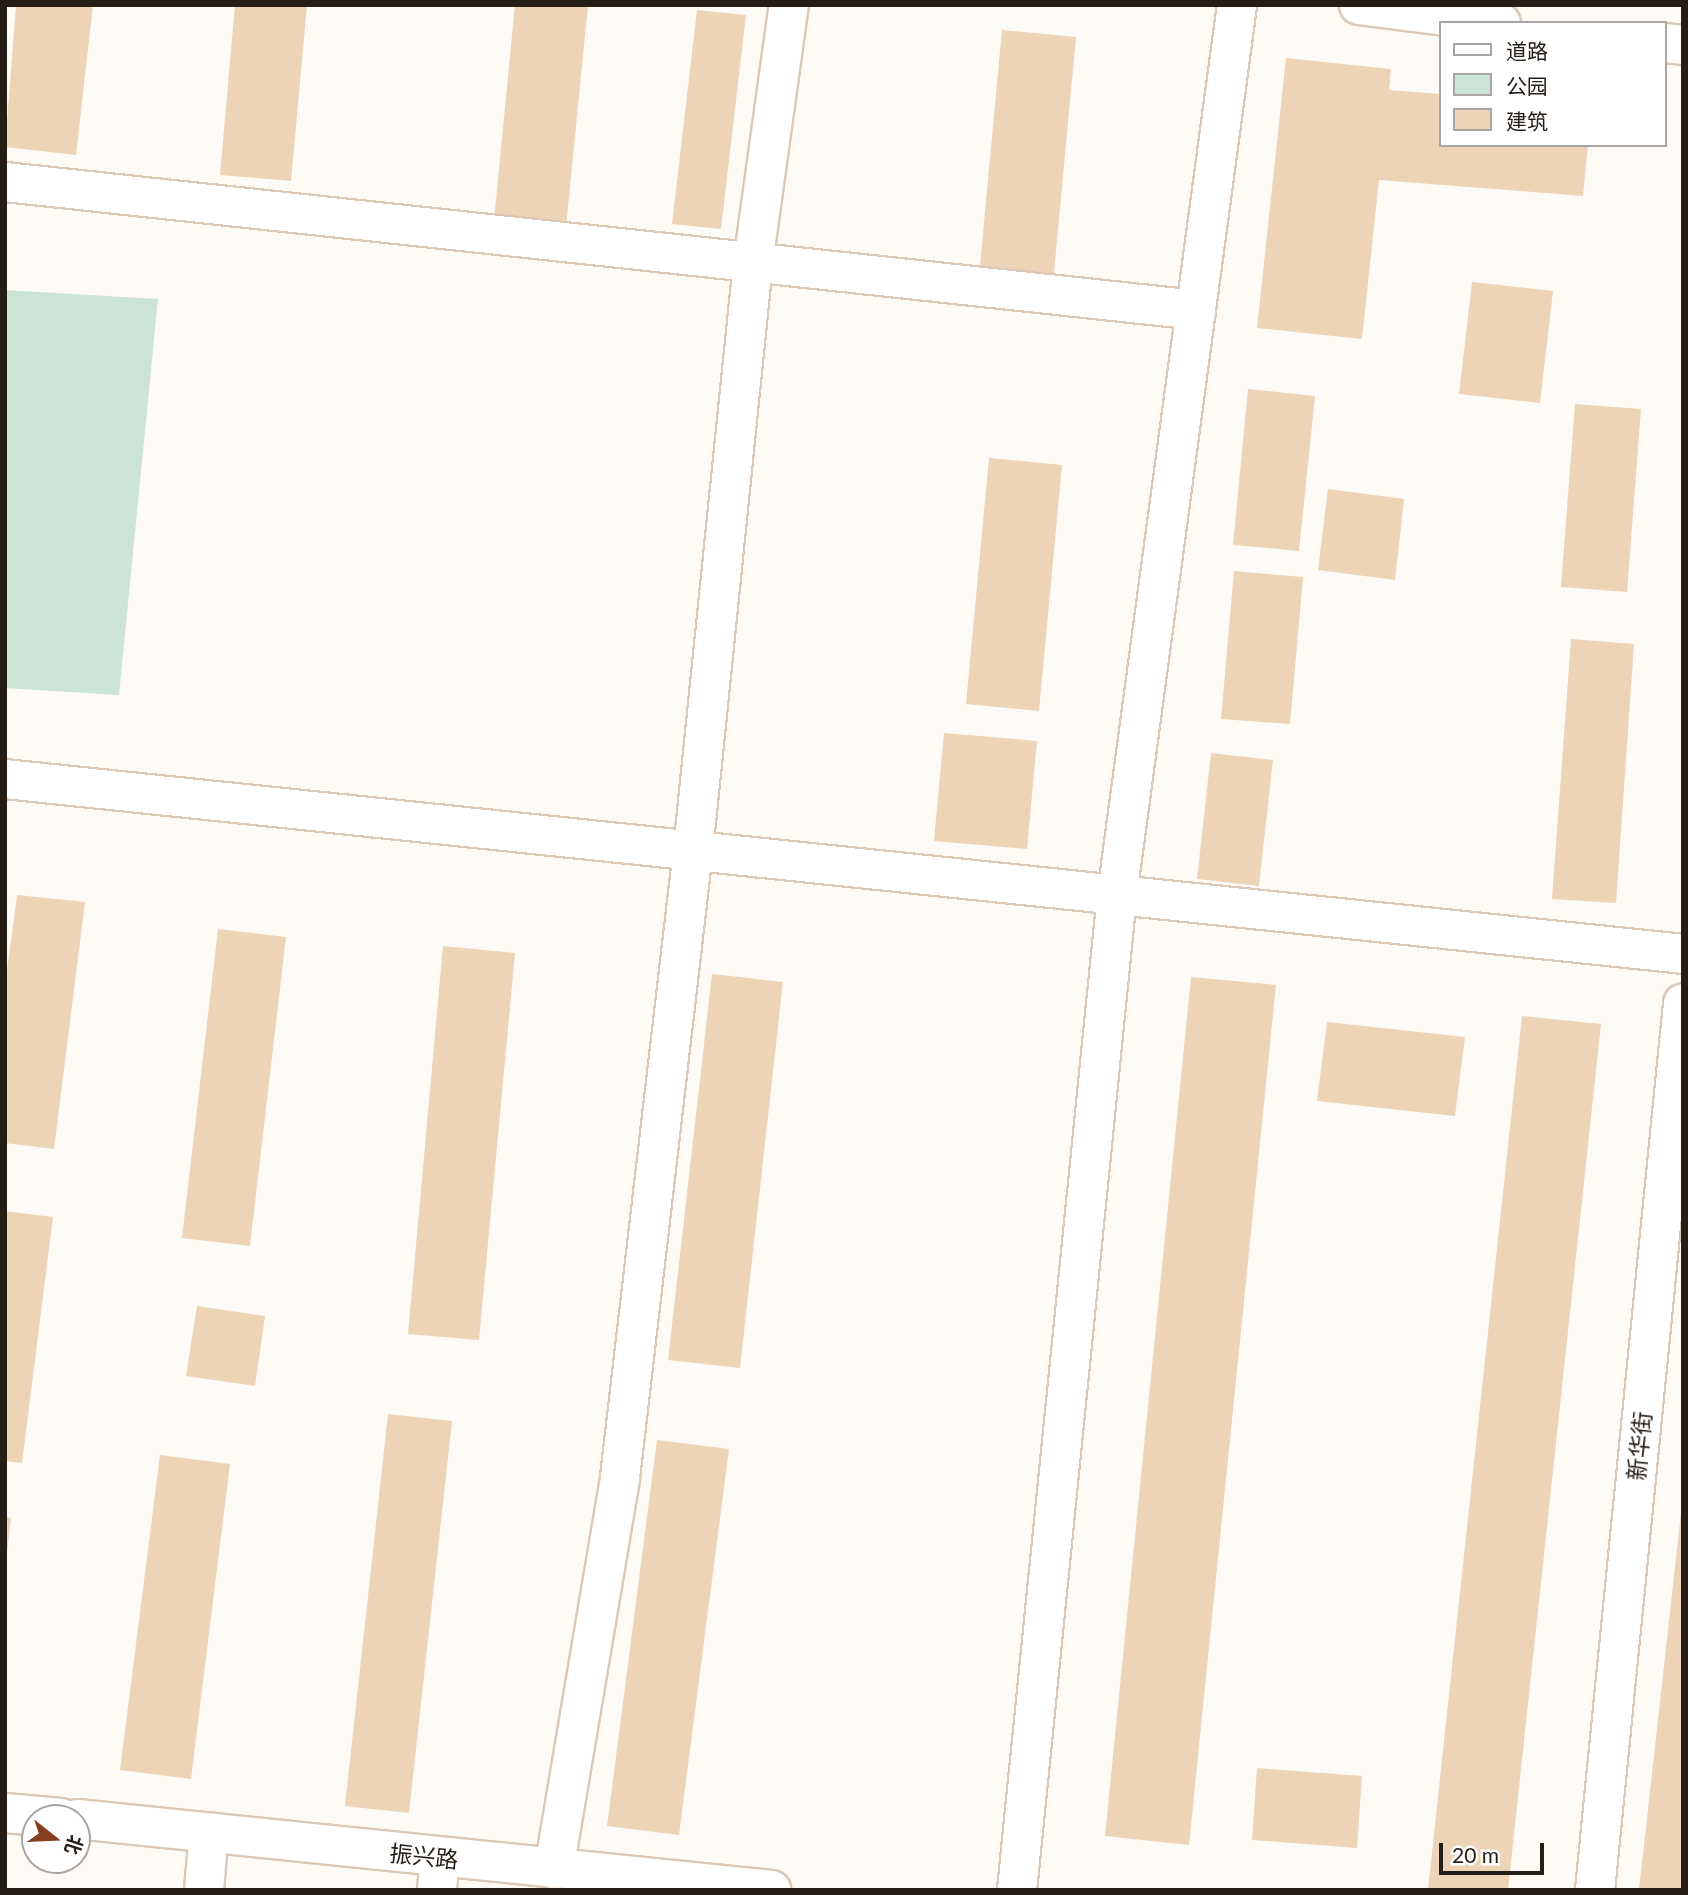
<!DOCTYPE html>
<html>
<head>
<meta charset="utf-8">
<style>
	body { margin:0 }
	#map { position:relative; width:1688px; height:1895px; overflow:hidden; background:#fefaf6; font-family:Lato,"Noto Sans SC",sans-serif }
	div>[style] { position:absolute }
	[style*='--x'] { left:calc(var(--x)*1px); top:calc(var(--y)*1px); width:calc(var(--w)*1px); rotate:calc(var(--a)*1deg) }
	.green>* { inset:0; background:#cce4d6 }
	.building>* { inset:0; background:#edd4b6 }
	.roads { filter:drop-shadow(2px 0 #dbc8b6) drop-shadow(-2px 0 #dbc8b6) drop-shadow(0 2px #dbc8b6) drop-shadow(0 -2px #dbc8b6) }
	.minor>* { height:38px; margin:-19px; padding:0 19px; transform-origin:19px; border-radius:19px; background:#fff }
	.tertiary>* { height:38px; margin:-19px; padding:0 19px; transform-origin:19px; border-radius:19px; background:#fff }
	.secondary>* { height:38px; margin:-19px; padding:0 19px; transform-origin:19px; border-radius:19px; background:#fff }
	span { translate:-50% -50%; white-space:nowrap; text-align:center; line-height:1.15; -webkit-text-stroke:5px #fff; paint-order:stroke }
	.street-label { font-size:23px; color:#251e17 }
	.frame { position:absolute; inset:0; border:7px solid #251e17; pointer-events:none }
	.legend { position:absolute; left:1439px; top:21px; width:228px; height:126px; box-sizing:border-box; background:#fff; border:2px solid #a8a5a2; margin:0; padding:9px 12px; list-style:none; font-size:21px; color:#251e17 }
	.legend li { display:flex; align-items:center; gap:14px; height:35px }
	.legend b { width:35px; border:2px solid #a8a5a2 }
	.north { position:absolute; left:21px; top:1804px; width:70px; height:70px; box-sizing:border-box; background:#fff; border:2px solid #a8a5a2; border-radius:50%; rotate:108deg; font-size:19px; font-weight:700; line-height:28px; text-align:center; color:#251e17 }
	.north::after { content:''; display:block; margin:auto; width:24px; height:32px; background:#863e1f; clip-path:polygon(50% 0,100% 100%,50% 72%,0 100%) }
	.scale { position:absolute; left:1439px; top:1843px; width:105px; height:32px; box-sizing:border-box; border:4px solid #251e17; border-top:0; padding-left:9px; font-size:21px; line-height:24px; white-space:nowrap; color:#251e17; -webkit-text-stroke:5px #fff; paint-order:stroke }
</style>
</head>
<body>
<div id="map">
	<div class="green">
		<i style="clip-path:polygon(5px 290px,158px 299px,119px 695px,5px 688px)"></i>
	</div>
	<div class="building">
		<i style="clip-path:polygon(16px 5px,93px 5px,76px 155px,5px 147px)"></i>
		<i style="clip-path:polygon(235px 5px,307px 5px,291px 181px,220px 175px)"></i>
		<i style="clip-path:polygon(515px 5px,588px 5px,566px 227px,494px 220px)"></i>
		<i style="clip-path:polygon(697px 10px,746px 15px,721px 229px,672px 224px)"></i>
		<i style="clip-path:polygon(1002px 30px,1076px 37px,1053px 283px,979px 276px)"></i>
		<i style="clip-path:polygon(1286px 58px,1391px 69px,1389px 90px,1441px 94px,1441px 145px,1588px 145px,1583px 196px,1379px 180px,1362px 339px,1257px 328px)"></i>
		<i style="clip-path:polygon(1472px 282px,1553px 291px,1540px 403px,1459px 394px)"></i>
		<i style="clip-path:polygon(1248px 389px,1315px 396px,1299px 551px,1233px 545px)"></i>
		<i style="clip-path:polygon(1575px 404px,1641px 409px,1627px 592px,1561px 587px)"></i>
		<i style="clip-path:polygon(989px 458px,1062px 465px,1039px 711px,966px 704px)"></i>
		<i style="clip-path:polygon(1328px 489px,1404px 499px,1395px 580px,1318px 570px)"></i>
		<i style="clip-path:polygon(1234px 571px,1303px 577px,1290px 724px,1221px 719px)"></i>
		<i style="clip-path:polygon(1571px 639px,1634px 644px,1616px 903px,1552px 899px)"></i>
		<i style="clip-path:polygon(944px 733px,1037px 741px,1027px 849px,934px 841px)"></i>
		<i style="clip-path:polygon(1211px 753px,1273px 760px,1259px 886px,1197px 879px)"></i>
		<i style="clip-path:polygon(17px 895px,85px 902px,54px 1149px,5px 1143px,5px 986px)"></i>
		<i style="clip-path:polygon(218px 929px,286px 937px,250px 1246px,182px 1238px)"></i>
		<i style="clip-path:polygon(443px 946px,515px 953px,479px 1340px,408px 1334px)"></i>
		<i style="clip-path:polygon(712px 974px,783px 982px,740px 1368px,668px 1360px)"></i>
		<i style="clip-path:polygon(1191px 977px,1276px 985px,1189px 1845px,1105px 1836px)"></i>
		<i style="clip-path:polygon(1522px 1016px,1601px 1024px,1508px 1890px,1428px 1890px)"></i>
		<i style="clip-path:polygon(1327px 1022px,1465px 1037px,1455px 1116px,1317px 1101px)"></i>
		<i style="clip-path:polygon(5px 1211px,53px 1217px,22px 1463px,5px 1461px)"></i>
		<i style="clip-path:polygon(197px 1306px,265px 1316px,255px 1386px,186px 1376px)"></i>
		<i style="clip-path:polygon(388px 1414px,452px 1421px,409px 1813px,345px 1806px)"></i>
		<i style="clip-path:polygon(657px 1440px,729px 1449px,679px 1835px,607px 1826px)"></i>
		<i style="clip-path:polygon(160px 1455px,230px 1464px,191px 1779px,120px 1770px)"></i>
		<i style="clip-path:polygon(1681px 1513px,1683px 1890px,1639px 1890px)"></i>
		<i style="clip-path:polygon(5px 1517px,11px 1518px,7px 1554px,5px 1554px)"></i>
		<i style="clip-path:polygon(1257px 1768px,1362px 1776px,1357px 1848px,1252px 1840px)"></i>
	</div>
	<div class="roads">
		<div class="minor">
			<i style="--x:5;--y:182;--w:1198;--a:6.13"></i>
			<i style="--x:5;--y:779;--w:1687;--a:5.95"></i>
			<i style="--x:554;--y:1869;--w:398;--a:-80.4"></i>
			<i style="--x:620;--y:1477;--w:630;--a:-83.35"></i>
			<i style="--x:693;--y:851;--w:591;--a:-84.17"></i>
			<i style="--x:753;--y:263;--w:260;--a:-82.1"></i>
			<i style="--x:204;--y:1890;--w:58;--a:-85.1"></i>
			<i style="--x:437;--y:1890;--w:33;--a:-85"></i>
		</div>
		<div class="tertiary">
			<i style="--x:5;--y:1813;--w:56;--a:5.1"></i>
			<i style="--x:77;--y:1819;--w:698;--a:5.84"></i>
			<i style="--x:1017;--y:1890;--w:1000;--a:-84.26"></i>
			<i style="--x:1117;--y:895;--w:898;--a:-82.32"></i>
		</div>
		<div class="secondary">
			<i style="--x:1359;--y:5;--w:143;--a:7.2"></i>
			<i style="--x:1665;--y:43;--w:18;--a:6"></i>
			<i style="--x:1595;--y:1890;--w:891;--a:-84.33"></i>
		</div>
	</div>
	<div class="street-label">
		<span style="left:1639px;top:1446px;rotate:-84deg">新华街</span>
		<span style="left:424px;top:1856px;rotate:6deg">振兴路</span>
	</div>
	<div class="frame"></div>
	<ul class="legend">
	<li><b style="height:9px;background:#fff"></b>道路</li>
	<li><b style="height:19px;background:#cce4d6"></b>公园</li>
	<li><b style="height:19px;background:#edd4b6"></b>建筑</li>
	</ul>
	<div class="north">北</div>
	<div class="scale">20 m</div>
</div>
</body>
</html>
